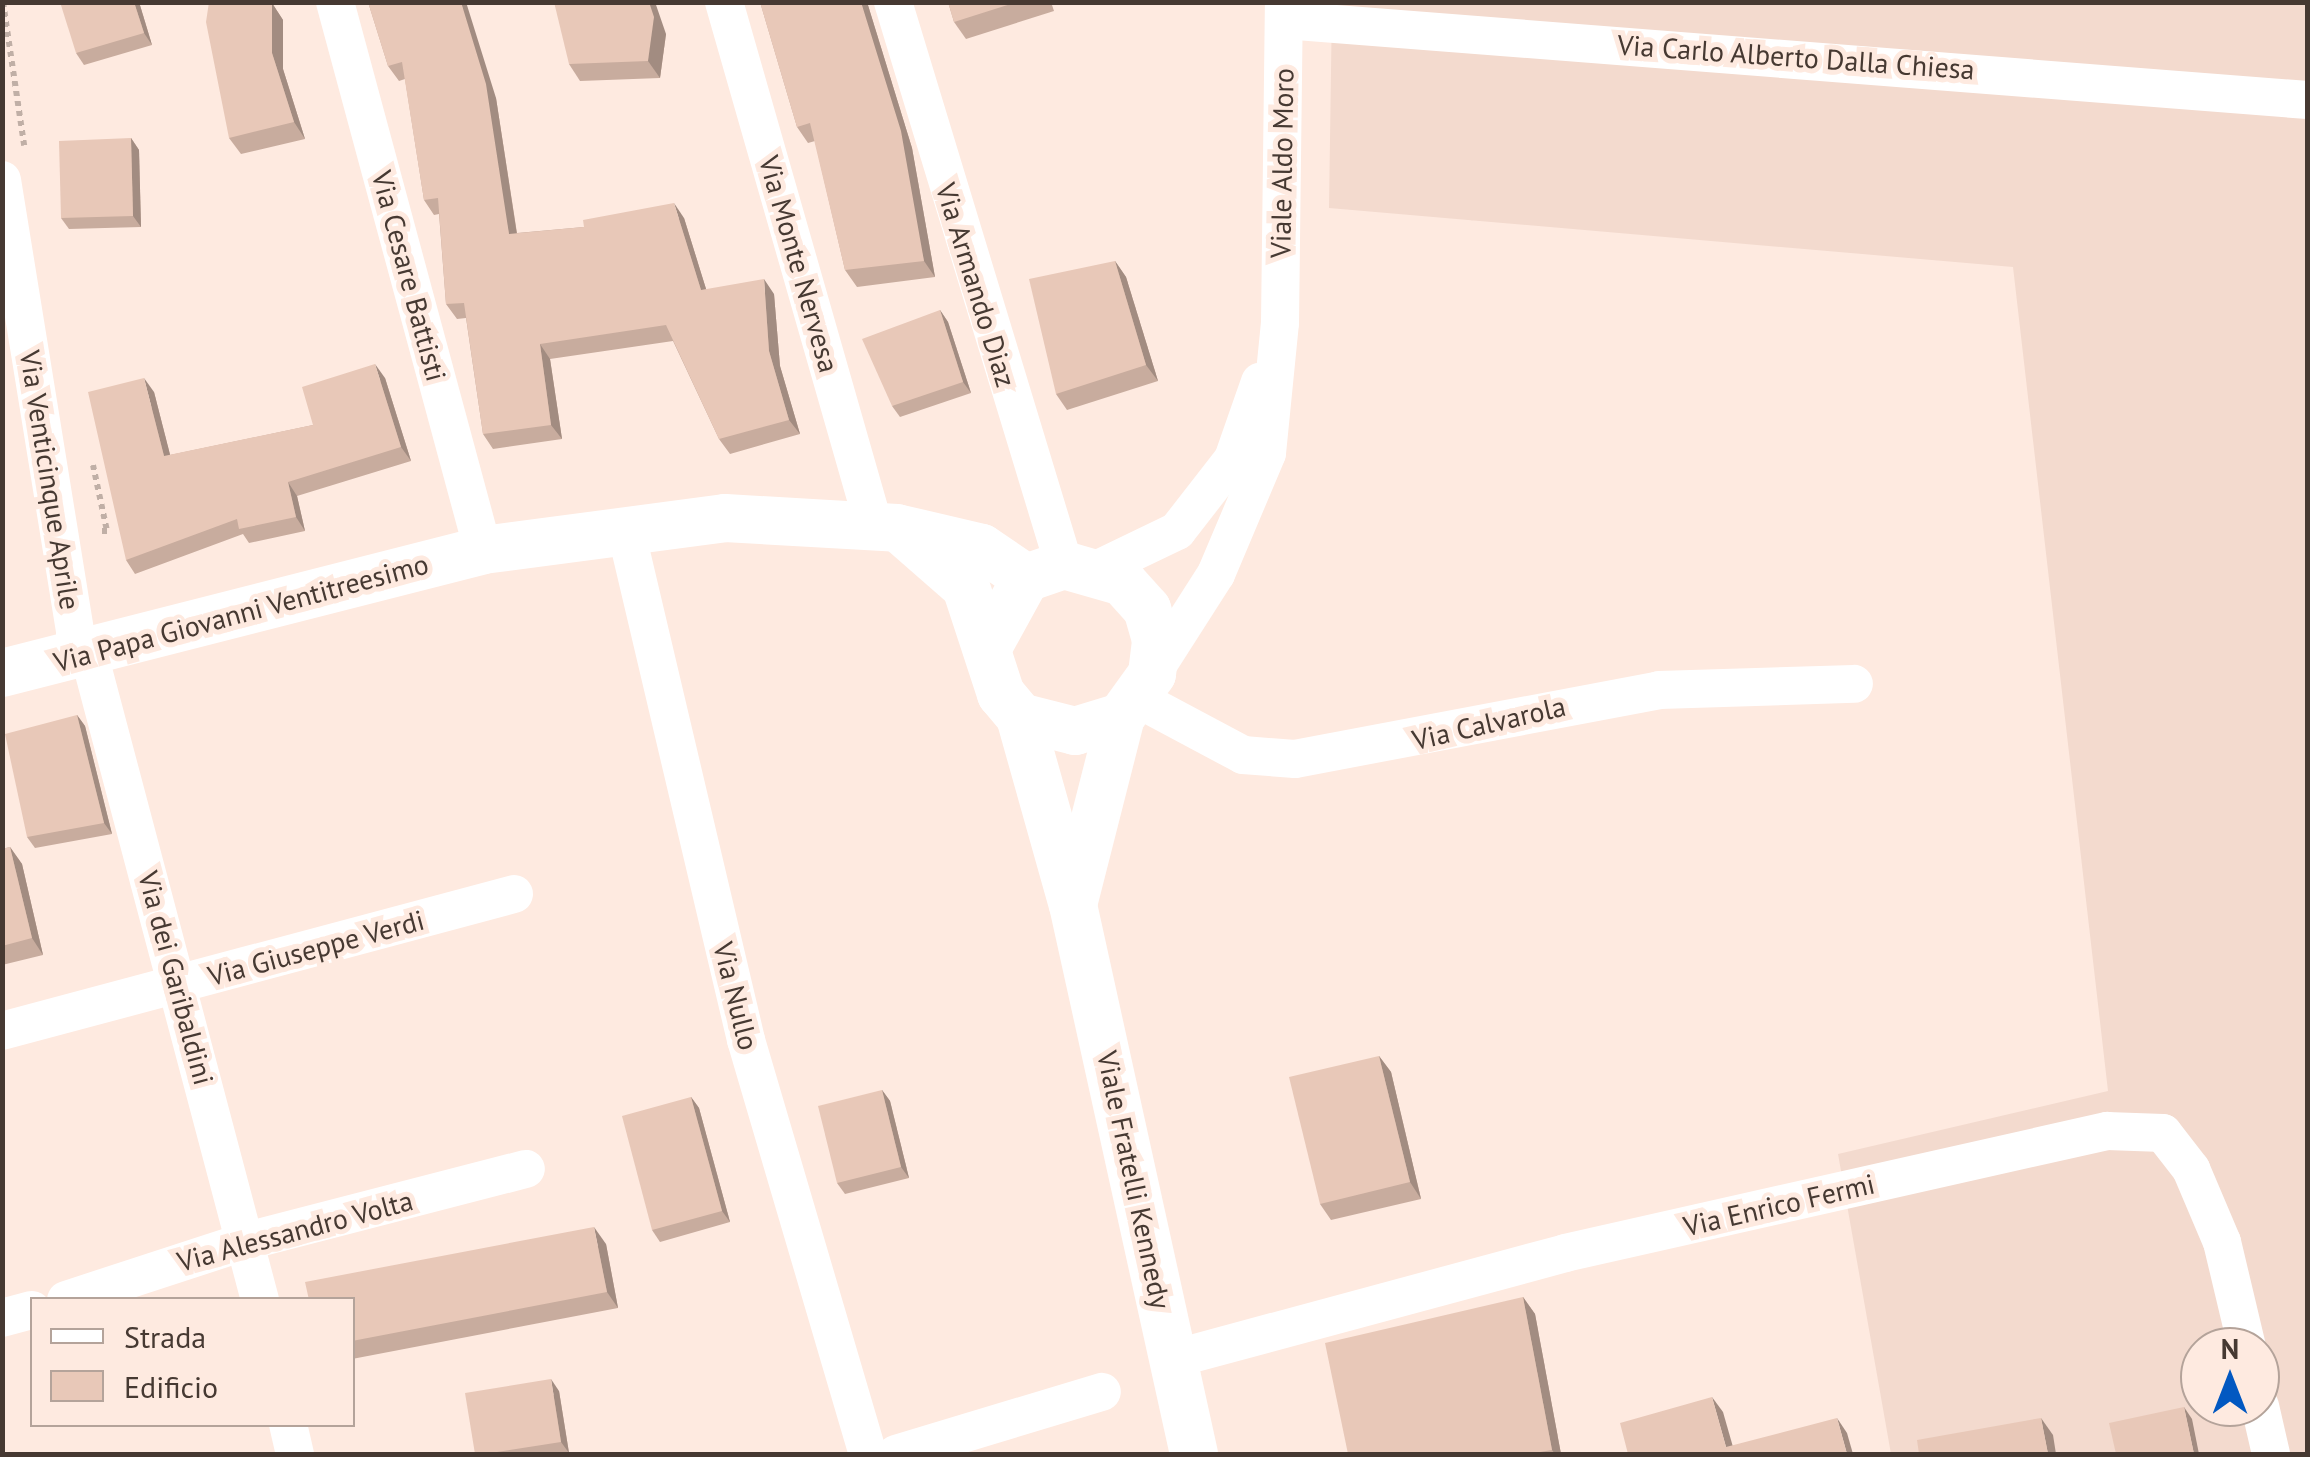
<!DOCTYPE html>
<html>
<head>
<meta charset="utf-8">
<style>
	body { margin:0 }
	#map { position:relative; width:2310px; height:1457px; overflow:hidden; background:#feeae0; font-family:"PT Sans",sans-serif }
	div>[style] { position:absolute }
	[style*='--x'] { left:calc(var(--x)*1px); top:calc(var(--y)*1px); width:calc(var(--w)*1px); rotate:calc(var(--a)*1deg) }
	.built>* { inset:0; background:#f3dace }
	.path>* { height:6px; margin-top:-3px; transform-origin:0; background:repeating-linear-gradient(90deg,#c0afa6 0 5px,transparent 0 10px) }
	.minor>* { height:38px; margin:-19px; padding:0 19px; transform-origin:19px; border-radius:19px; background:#fff }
	.tertiary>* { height:48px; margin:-24px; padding:0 24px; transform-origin:24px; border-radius:24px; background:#fff }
	.wall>* { inset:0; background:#c8ac9e }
	.shaded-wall>* { inset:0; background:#a28c81 }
	.building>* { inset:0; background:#e8c8b8 }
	span { translate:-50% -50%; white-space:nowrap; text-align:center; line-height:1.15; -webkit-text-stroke:10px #feeae0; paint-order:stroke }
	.street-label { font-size:28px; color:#463932 }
	.frame { position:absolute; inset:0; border:5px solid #463932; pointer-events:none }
	.legend { position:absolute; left:30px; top:1297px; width:325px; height:130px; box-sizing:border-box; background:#feeae0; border:2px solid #b4a39a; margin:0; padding:12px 18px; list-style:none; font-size:30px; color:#463932 }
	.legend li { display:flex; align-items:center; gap:20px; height:50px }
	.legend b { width:50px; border:2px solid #b4a39a }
	.north { position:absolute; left:2180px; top:1327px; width:100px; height:100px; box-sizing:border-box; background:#feeae0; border:2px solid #b4a39a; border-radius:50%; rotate:0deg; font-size:28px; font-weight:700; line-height:40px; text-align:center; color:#463932 }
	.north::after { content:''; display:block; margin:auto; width:35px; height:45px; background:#0258c1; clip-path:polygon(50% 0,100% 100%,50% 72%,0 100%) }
</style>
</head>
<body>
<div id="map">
	<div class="built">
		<i style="clip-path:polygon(evenodd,1332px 3px,2307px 3px,2307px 1454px,1891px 1454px,1838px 1154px,2108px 1091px,2013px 267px,1329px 208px,1332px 3px,2200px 1347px,2260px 1347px,2260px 1407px,2200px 1407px,2200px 1347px)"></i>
	</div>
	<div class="path">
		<i style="--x:3;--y:2;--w:145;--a:81.6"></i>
		<i style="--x:93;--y:465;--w:67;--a:78"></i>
		<i style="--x:107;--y:531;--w:10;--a:180"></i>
	</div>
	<div class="minor">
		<i style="--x:335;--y:2;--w:568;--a:74.89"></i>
		<i style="--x:724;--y:2;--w:545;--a:74.03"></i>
		<i style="--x:893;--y:2;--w:588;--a:73.1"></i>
		<i style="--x:1284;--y:20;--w:1027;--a:4.47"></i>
		<i style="--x:2;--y:180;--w:459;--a:80.8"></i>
		<i style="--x:75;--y:633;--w:29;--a:59"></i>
		<i style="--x:90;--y:658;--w:664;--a:75.17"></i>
		<i style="--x:626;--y:531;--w:523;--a:76.73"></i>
		<i style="--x:746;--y:1040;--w:432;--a:73.6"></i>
		<i style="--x:1098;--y:569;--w:88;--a:-25.7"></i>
		<i style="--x:1177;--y:531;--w:91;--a:-52.1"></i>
		<i style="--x:1233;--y:459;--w:82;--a:-70.7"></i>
		<i style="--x:1152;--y:674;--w:119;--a:-57.4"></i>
		<i style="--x:1216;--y:574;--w:131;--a:-67.1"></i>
		<i style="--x:1267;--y:453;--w:131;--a:-84.3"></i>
		<i style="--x:1280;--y:323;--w:321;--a:-89.3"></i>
		<i style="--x:1140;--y:700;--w:117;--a:28.1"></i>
		<i style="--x:1243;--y:755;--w:52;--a:4.4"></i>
		<i style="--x:1295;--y:759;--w:370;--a:-10.7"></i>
		<i style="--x:1659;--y:690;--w:195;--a:-1.8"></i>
		<i style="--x:2;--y:1031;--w:530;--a:-14.98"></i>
		<i style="--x:66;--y:1300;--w:190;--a:-18.1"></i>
		<i style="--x:247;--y:1241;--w:288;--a:-14.5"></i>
		<i style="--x:2;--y:1318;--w:31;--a:-15"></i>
		<i style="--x:1173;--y:1359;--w:406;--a:-15.1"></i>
		<i style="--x:1565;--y:1253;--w:556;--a:-12.69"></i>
		<i style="--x:2107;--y:1131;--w:56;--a:2"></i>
		<i style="--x:2163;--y:1133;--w:46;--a:52.1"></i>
		<i style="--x:2191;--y:1169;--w:79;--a:67"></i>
		<i style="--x:2222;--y:1242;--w:108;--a:76.6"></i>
		<i style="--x:2260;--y:1406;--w:49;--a:77.1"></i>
		<i style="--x:288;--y:1424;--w:31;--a:77"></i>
		<i style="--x:896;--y:1454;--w:215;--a:-16.8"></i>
	</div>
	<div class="tertiary">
		<i style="--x:904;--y:533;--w:82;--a:41.1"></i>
		<i style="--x:966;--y:587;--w:113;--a:71.9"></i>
		<i style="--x:1001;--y:694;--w:30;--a:50"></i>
		<i style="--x:1020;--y:717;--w:57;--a:14.3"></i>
		<i style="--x:1075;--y:731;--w:48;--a:-16.9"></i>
		<i style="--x:1121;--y:717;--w:53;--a:-54.2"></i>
		<i style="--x:1152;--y:674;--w:34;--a:-83"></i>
		<i style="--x:1156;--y:640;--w:32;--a:-106"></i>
		<i style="--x:1147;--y:609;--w:36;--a:-132"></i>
		<i style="--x:1123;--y:582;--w:61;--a:-163.9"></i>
		<i style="--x:1064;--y:565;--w:40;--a:161.1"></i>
		<i style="--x:1026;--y:578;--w:79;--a:118.8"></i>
		<i style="--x:2;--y:673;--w:496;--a:-14.3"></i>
		<i style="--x:483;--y:550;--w:244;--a:-7.5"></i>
		<i style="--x:725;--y:518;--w:172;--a:3.3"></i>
		<i style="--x:897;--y:528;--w:87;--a:13.2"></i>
		<i style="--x:982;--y:548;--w:53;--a:34.3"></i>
		<i style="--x:1020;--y:717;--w:195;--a:74.3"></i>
		<i style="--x:1073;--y:905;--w:562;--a:77.57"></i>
		<i style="--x:1074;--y:901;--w:190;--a:-75.7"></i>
	</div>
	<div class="wall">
		<i style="clip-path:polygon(139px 2px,152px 45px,84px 65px,76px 53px)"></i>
		<i style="clip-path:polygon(368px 2px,496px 98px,517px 233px,684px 218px,706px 289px,774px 294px,780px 366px,800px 434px,730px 454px,719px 439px,673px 341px,550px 359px,562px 439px,493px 449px,483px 434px,466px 318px,457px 319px,446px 304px,439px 214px,434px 215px,424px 200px,405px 79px,399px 81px,388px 66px)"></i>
		<i style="clip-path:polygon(760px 2px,867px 2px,912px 148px,935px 277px,857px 287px,845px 270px,815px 141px,808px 143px,797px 127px)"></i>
		<i style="clip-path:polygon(948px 2px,1051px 2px,1054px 11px,966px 39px,954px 22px)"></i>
		<i style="clip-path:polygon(272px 3px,283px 20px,283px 69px,305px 139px,241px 154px,229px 138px)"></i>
		<i style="clip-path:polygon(666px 34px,660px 78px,580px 81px,569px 64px)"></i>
		<i style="clip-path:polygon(131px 138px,139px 150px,141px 227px,69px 229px,61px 218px)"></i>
		<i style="clip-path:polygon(1115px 261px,1126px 277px,1158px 381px,1067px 410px,1056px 394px)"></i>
		<i style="clip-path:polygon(940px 310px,948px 322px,971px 393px,900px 417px,892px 406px)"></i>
		<i style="clip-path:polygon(385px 378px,411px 461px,297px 496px,305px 531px,249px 543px,243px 534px,135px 574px,126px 560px,154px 392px,170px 455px,313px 425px)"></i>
		<i style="clip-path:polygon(77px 715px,85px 726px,112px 834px,35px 848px,27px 837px)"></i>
		<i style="clip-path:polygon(10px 847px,22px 864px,43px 955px,2px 965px,2px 849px)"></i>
		<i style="clip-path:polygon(1379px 1056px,1391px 1072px,1421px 1199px,1331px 1220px,1320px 1204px)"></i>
		<i style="clip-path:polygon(882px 1090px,890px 1101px,909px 1178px,845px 1194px,837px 1183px)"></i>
		<i style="clip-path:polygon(691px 1097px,699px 1108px,730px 1222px,660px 1242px,652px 1230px)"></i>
		<i style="clip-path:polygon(606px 1244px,618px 1308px,352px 1359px,352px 1300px)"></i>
		<i style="clip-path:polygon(1523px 1297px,1535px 1314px,1561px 1454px,1348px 1454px)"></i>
		<i style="clip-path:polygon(559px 1391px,569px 1453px,475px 1454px)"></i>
	</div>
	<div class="shaded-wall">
		<i style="clip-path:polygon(134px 2px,139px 2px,152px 45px,144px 33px)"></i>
		<i style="clip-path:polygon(461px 2px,466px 2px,496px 98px,519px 248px,509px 234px)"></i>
		<i style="clip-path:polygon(649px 2px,655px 2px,666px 34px,660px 78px,648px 61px)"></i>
		<i style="clip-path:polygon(861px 2px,867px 2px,912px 148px,935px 277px,924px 261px)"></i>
		<i style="clip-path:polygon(272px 3px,283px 20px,283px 69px,305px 139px,294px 122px,272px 53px)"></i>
		<i style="clip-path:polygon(131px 138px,139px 150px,141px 227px,133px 216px)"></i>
		<i style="clip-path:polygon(674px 203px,684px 218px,711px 305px,701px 290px)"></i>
		<i style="clip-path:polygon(1115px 261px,1126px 277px,1158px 381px,1146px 365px)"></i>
		<i style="clip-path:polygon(764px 279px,774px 294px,780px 366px,800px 434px,789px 420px,769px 351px)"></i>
		<i style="clip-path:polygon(940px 310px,948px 322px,971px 393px,963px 382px)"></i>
		<i style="clip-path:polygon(540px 344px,550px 359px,562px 439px,551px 425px)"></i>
		<i style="clip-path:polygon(375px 364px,385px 378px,411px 461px,401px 447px)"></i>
		<i style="clip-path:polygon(144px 378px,154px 392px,174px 470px,164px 456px)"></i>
		<i style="clip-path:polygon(288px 482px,297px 496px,305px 531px,296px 517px)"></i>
		<i style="clip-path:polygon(77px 715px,85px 726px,112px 834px,104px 823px)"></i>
		<i style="clip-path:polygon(10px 847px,22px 864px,43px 955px,32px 938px)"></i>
		<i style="clip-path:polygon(1379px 1056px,1391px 1072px,1421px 1199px,1410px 1182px)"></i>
		<i style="clip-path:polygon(882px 1090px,890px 1101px,909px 1178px,901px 1167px)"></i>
		<i style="clip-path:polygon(691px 1097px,699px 1108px,730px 1222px,722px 1211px)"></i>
		<i style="clip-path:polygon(594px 1227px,606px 1244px,618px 1308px,607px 1292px)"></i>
		<i style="clip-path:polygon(1523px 1297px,1535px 1314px,1561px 1454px,1555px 1454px,1552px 1450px)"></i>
		<i style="clip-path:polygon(551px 1379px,559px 1391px,569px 1453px,561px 1442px)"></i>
		<i style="clip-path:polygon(1712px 1397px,1723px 1412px,1735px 1454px,1726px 1447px)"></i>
		<i style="clip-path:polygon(2184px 1407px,2192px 1419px,2199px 1454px,2194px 1454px)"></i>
		<i style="clip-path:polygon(1837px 1418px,1847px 1433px,1853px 1454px,1847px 1454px)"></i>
		<i style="clip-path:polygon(2041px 1418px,2053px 1435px,2056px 1454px,2048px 1454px)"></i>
	</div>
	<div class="building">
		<i style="clip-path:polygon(60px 2px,134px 2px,144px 33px,76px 53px)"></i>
		<i style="clip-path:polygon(209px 2px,272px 3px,272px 53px,294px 122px,229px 138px,206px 22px)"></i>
		<i style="clip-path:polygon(368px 2px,461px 2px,486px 84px,509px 234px,584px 227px,583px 220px,674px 203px,701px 290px,764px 279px,769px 351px,789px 420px,719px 439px,666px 325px,540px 344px,551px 425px,483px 434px,464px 303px,446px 304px,438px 198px,424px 200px,402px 62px,388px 66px)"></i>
		<i style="clip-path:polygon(554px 2px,649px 2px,654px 17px,648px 61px,569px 64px)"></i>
		<i style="clip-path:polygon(760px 2px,861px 2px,901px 131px,924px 261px,845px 270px,810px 123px,797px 127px)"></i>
		<i style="clip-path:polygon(948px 2px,1017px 2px,954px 22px)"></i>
		<i style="clip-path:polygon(131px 138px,133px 216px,61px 218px,59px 141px)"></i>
		<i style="clip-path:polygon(1115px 261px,1146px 365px,1056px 394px,1029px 279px)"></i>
		<i style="clip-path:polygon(940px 310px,963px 382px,892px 406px,862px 339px)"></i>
		<i style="clip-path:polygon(375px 364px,401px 447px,288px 482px,296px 517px,239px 529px,237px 519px,126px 560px,88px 392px,144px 378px,164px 456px,313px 425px,302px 387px)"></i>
		<i style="clip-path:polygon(77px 715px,104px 823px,27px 837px,5px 734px)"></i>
		<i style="clip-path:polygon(10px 847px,32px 938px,2px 946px,2px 849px)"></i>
		<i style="clip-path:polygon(1379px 1056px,1410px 1182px,1320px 1204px,1289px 1077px)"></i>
		<i style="clip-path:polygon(882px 1090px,901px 1167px,837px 1183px,818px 1106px)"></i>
		<i style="clip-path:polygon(691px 1097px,722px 1211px,652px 1230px,622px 1116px)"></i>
		<i style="clip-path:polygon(594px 1227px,607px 1292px,352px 1341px,352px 1300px,309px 1300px,305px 1282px)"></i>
		<i style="clip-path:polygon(1523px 1297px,1552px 1450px,1528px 1454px,1348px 1454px,1325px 1343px)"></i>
		<i style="clip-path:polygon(551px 1379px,561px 1442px,484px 1454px,475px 1454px,465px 1393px)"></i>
		<i style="clip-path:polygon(1712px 1397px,1726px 1447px,1837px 1418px,1847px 1454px,1628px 1454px,1620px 1423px)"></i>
		<i style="clip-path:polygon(2184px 1407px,2194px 1454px,2116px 1454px,2109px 1423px)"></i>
		<i style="clip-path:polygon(2041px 1418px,2048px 1454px,1919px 1454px,1917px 1440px)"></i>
	</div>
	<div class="street-label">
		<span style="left:1796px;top:57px;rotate:4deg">Via Carlo Alberto Dalla Chiesa</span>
		<span style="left:1282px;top:163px;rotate:-89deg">Viale Aldo Moro</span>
		<span style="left:799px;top:264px;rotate:74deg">Via Monte Nervesa</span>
		<span style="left:409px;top:276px;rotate:75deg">Via Cesare Battisti</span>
		<span style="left:976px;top:285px;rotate:73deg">Via Armando Diaz</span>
		<span style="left:50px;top:480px;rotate:81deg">Via Venticinque Aprile</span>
		<span style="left:241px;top:613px;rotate:-15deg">Via Papa Giovanni Ventitreesimo</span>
		<span style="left:1489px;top:723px;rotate:-13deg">Via Calvarola</span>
		<span style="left:316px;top:948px;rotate:-15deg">Via Giuseppe Verdi</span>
		<span style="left:176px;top:978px;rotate:75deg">Via dei Garibaldini</span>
		<span style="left:736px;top:996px;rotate:76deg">Via Nullo</span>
		<span style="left:1134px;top:1180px;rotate:78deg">Viale Fratelli Kennedy</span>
		<span style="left:1779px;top:1205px;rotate:-13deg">Via Enrico Fermi</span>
		<span style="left:295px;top:1231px;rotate:-15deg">Via Alessandro Volta</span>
	</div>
	<div class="frame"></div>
	<ul class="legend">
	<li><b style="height:12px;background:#fff"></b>Strada</li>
	<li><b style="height:28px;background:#e8c8b8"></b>Edificio</li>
	</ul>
	<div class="north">N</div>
</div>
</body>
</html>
